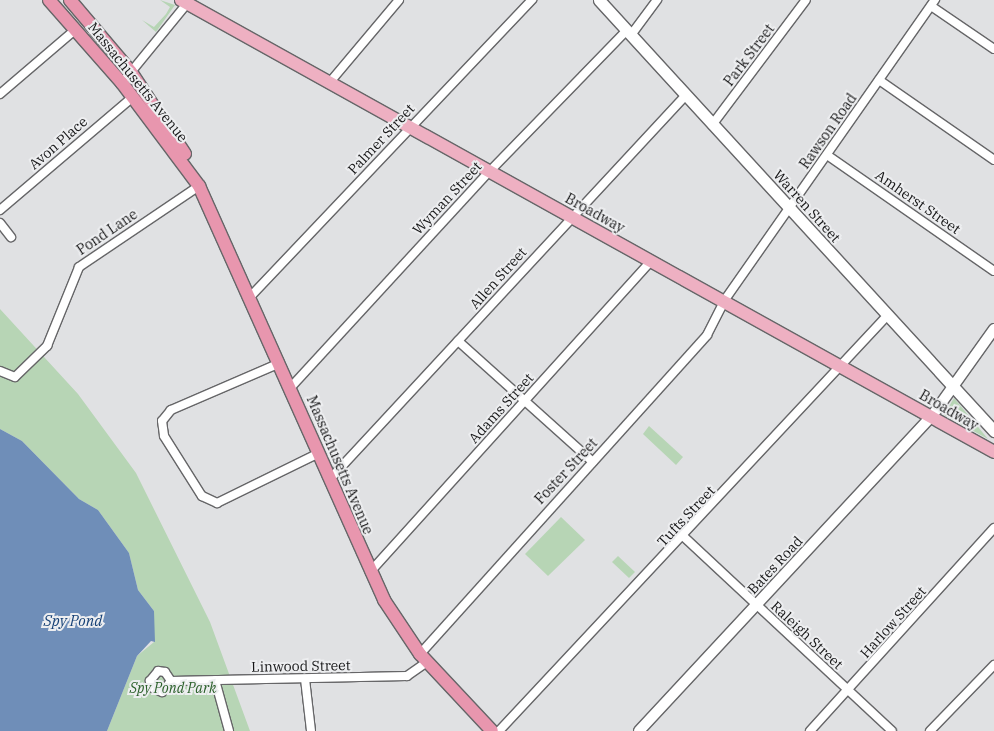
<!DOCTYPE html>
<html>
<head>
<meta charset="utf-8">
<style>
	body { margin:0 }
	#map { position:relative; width:994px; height:731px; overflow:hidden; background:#e0e1e3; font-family:"IBM Plex Serif",serif }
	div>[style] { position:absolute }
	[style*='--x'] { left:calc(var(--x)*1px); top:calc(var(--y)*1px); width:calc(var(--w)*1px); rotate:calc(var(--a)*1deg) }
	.green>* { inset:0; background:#b7d5b5 }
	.water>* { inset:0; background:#6f8eb8 }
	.roads { filter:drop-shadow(1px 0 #666668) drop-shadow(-1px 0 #666668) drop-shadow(0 1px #666668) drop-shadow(0 -1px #666668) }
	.minor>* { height:8px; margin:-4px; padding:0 4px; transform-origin:4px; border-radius:4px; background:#fff }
	.tertiary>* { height:10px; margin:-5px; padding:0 5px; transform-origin:5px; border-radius:5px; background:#fff }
	.secondary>* { height:11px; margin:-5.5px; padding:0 5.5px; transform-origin:5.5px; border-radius:5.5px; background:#fff }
	.primary>* { height:12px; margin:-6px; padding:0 6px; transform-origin:6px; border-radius:6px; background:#eeb0c2 }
	.trunk>* { height:12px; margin:-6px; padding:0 6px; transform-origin:6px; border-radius:6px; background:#e896ae }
	span { translate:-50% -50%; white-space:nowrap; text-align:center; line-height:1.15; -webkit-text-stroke:4px #edeef0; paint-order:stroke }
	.street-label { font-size:14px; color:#161617 }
	.park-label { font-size:14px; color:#2b602a; font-style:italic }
	.water-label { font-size:15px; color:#164176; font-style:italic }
</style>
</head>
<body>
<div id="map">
	<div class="green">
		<i style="clip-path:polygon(160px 0,175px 5px,156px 32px,142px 20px,154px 27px,166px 14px,170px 7px)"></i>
		<i style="clip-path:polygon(0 309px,78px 394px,136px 473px,210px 622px,250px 731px,107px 731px,137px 656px,154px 642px,154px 611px,138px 590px,129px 553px,98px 510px,79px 499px,22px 441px,0 429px)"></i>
		<i style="clip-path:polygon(954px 398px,988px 439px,944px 415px)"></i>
		<i style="clip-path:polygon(649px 426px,683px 457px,676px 465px,643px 434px)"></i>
		<i style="clip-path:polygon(561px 517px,585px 540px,548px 576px,525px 554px)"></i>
		<i style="clip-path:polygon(618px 556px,635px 572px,629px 578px,612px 562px)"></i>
	</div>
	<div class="water">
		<i style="clip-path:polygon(0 429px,22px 441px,79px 499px,98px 510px,129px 553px,138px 590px,154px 611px,155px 642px,151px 641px,137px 656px,107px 731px,0 731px)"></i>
	</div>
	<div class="roads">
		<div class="minor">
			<i style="--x:931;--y:6;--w:76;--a:34.3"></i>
			<i style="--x:631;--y:35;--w:44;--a:-53.4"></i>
			<i style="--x:879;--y:80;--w:140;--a:34.8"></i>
			<i style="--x:330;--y:82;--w:107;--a:-49.9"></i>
			<i style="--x:122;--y:83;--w:106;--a:-50.7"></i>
			<i style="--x:0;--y:94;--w:100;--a:-40.5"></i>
			<i style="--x:712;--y:125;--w:156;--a:-53.1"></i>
			<i style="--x:827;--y:155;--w:203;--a:34.8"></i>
			<i style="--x:0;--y:210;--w:175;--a:-40.4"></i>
			<i style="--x:0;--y:223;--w:18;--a:52"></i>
			<i style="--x:250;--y:297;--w:410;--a:-46.5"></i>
			<i style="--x:458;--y:341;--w:181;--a:41.9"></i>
			<i style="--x:280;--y:363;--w:119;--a:156.7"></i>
			<i style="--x:171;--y:410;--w:14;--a:129"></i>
			<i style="--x:162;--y:421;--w:15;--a:82"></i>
			<i style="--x:164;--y:436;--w:71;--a:57.7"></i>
			<i style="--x:202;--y:496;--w:17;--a:25"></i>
			<i style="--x:217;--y:503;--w:114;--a:-26.1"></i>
			<i style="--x:0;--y:371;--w:16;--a:22"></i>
			<i style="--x:15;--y:377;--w:45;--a:-44.1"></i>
			<i style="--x:47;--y:346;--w:85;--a:-67.9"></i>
			<i style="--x:79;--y:267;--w:145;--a:-34"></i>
			<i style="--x:291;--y:387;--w:292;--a:-47.4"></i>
			<i style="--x:489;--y:172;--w:198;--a:-45.8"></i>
			<i style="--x:330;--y:479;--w:522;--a:-47.17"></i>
			<i style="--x:684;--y:537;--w:284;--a:43"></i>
			<i style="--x:370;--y:572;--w:419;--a:-47.9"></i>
			<i style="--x:420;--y:654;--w:429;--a:-48"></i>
			<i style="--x:707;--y:335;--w:38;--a:-63"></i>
			<i style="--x:724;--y:301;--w:368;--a:-55"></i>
			<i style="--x:305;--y:679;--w:52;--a:83.4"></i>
			<i style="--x:215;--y:680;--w:53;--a:74.6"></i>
			<i style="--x:171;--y:681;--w:14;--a:129"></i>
			<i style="--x:162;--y:692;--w:10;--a:-156"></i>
			<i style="--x:153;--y:688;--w:8;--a:-113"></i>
			<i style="--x:150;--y:681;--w:13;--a:-51"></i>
			<i style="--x:158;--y:671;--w:7;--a:8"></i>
			<i style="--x:165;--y:672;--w:11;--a:56"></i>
			<i style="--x:171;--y:681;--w:236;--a:-1.2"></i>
			<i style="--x:407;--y:676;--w:24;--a:-35"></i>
			<i style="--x:499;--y:731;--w:568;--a:-46.93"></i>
			<i style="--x:810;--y:731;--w:274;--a:-47.8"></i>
			<i style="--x:930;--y:731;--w:92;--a:-45.9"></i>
		</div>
		<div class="tertiary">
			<i style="--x:639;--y:731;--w:430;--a:-47.1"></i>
			<i style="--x:932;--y:416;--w:107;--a:-54.5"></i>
		</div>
		<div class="secondary">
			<i style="--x:599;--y:0;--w:585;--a:47.5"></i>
		</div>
		<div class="primary">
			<i style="--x:181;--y:0;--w:930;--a:29.07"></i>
		</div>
		<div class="trunk">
			<i style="--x:49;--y:0;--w:111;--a:48.7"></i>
			<i style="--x:122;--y:83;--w:129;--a:53.2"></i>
			<i style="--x:199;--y:186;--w:453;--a:65.9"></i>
			<i style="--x:384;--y:600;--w:65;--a:56.3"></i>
			<i style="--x:420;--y:654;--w:105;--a:46.9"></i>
			<i style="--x:70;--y:0;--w:94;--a:49.7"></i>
			<i style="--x:131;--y:72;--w:98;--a:56.6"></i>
		</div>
	</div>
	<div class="street-label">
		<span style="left:749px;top:55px;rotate:-53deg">Park Street</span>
		<span style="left:138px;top:82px;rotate:51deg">Massachusetts Avenue</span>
		<span style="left:828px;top:131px;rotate:-55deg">Rawson Road</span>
		<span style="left:381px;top:139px;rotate:-47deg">Palmer Street</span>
		<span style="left:58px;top:143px;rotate:-41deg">Avon Place</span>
		<span style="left:447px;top:198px;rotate:-47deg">Wyman Street</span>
		<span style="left:918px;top:202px;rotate:35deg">Amherst Street</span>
		<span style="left:807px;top:206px;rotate:48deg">Warren Street</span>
		<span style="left:595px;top:213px;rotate:29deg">Broadway</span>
		<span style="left:107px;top:232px;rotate:-34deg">Pond Lane</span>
		<span style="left:498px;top:278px;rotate:-48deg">Allen Street</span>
		<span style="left:501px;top:408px;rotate:-48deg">Adams Street</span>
		<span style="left:949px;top:410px;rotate:30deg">Broadway</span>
		<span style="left:340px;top:465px;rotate:67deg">Massachusetts Avenue</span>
		<span style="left:566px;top:471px;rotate:-47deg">Foster Street</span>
		<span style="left:686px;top:516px;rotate:-47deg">Tufts Street</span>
		<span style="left:775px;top:565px;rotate:-47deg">Bates Road</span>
		<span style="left:893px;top:622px;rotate:-48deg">Harlow Street</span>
		<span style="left:807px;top:635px;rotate:43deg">Raleigh Street</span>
		<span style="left:301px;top:666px;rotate:-1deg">Linwood Street</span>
	</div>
	<div class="park-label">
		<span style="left:173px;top:688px">Spy Pond Park</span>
	</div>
	<div class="water-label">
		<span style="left:73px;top:621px">Spy Pond</span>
	</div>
</div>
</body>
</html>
